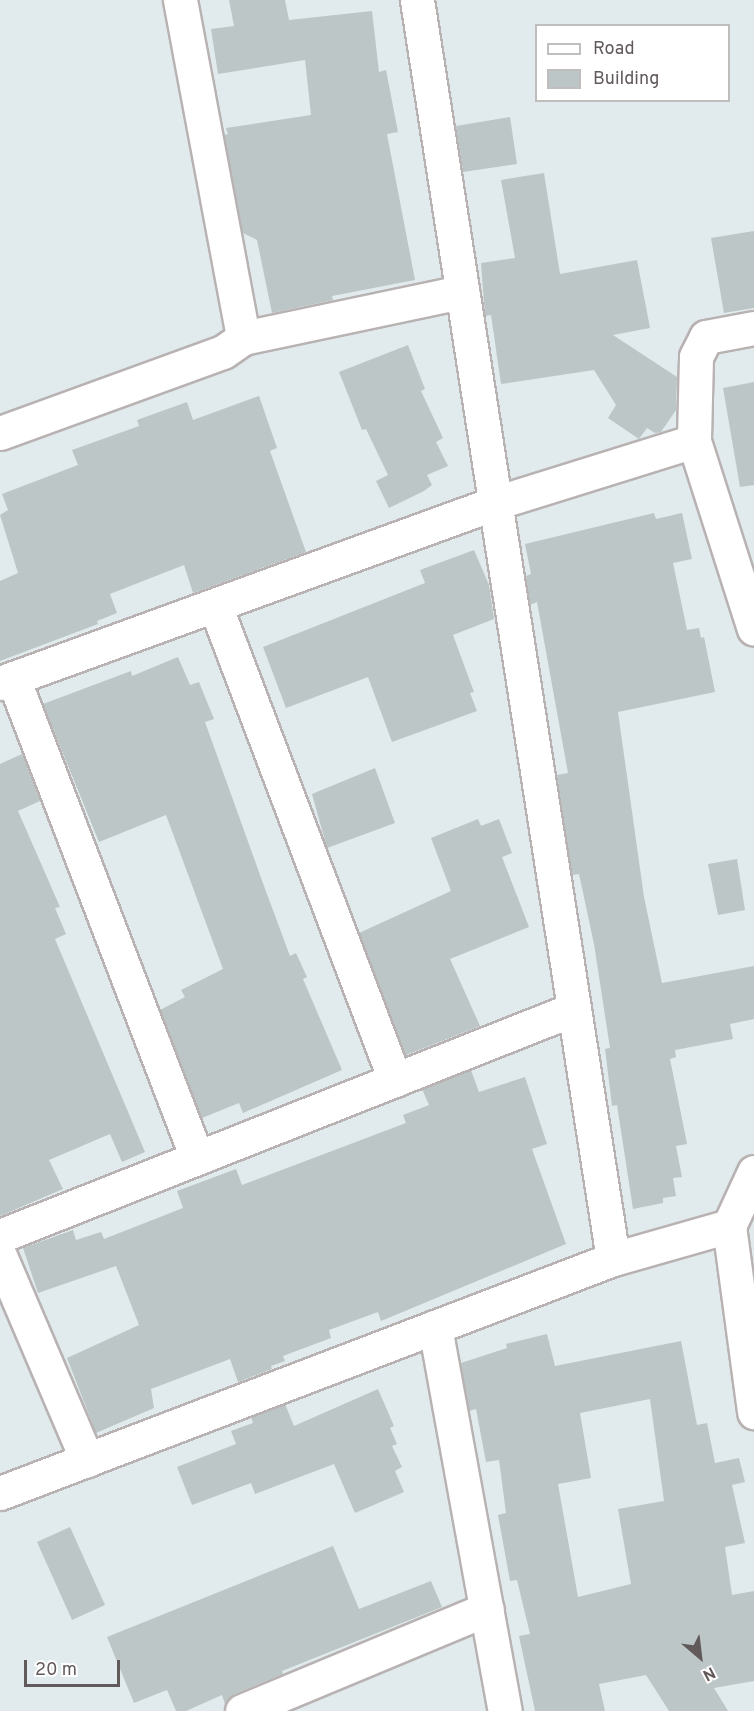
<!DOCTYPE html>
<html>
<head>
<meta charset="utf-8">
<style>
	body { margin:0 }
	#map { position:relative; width:754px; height:1711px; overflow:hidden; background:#e1eaec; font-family:Overpass,sans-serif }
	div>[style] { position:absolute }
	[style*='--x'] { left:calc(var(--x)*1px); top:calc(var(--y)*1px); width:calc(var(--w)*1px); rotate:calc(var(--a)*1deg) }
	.building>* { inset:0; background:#bdc6c7 }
	.roads { filter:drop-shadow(2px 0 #b8b2b2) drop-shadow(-2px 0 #b8b2b2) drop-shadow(0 2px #b8b2b2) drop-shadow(0 -2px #b8b2b2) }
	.minor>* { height:33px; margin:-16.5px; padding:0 16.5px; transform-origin:16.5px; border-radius:16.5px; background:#fff }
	span { translate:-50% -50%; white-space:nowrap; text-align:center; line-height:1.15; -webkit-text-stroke:4.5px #fff; paint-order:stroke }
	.legend { position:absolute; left:535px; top:24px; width:195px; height:78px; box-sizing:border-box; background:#fff; border:2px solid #c0bdbd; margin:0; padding:8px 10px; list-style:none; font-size:18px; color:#61595a }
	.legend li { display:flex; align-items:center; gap:12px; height:30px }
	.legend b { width:30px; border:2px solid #c0bdbd }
	.north { position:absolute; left:670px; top:1627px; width:60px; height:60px; -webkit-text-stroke:4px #fff; paint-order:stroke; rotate:152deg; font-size:16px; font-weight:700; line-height:24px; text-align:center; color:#61595a }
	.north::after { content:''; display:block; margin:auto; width:21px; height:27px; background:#61595a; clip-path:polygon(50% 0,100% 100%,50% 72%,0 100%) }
	.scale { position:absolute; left:24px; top:1660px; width:96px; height:27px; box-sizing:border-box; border:3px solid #61595a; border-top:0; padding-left:8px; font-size:18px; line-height:21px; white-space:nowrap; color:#61595a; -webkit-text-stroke:4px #fff; paint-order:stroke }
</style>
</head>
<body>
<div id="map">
	<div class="building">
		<i style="clip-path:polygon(229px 0,285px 0,289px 20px,372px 11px,379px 72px,386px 70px,398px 132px,387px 134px,415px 280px,332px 296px,333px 300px,272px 313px,257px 240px,243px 233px,224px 135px,228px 134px,226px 128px,311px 115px,305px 60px,218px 74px,211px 29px,234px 26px)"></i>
		<i style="clip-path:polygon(510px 117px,517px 164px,463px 172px,456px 126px)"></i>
		<i style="clip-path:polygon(544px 173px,560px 274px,637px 260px,650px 328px,613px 335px,677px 377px,676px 410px,661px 432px,655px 433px,647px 428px,639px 439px,608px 418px,616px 405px,594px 370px,501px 384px,491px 315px,485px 316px,481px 263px,515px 258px,501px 180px)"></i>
		<i style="clip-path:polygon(754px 231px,754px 308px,724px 313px,711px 238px)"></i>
		<i style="clip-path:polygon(408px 345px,425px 389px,421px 391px,443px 438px,436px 442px,448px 466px,427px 475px,432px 485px,424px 491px,389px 508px,376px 481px,388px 475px,366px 429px,362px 430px,339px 372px)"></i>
		<i style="clip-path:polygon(754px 382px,754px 485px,740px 487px,723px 388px)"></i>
		<i style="clip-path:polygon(259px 396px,277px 448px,270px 451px,306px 552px,193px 593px,184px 565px,110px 594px,117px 613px,97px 621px,98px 624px,0 661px,0 581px,18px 573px,0 515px,8px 510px,2px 494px,78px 465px,72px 450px,139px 426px,137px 420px,187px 402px,193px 420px)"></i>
		<i style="clip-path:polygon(654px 513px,656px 519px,682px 513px,692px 559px,673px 563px,687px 630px,699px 628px,701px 638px,704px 637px,715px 692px,618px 712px,644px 897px,662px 983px,754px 966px,754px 1019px,730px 1024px,733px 1039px,675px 1050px,676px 1057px,670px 1059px,687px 1144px,676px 1146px,682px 1177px,673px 1178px,676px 1196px,663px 1198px,663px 1203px,633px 1209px,617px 1105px,612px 1106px,605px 1049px,610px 1048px,594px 944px,579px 874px,572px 875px,557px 775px,568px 773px,537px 602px,530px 605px,526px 576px,531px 574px,525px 544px)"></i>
		<i style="clip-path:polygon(474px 550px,489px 585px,494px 619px,453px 635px,474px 692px,470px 693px,477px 711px,392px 742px,368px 677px,286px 708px,263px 647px,425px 583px,420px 570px)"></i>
		<i style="clip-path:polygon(178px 657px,190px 685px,199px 682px,214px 719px,205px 722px,264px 886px,290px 956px,296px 953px,307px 977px,303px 979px,342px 1070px,243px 1113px,239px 1103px,202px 1118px,160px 1010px,185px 997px,181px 990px,223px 969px,166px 815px,99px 842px,43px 704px,131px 671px,132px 676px)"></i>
		<i style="clip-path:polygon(22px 754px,40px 801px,18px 811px,60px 907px,55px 908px,66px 934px,55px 939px,145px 1152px,122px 1162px,110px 1134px,49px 1160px,63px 1189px,0 1216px,0 764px)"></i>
		<i style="clip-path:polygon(375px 768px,395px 823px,327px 848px,312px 794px)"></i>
		<i style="clip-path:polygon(478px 819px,481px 826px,499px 819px,512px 853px,502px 857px,529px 927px,450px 959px,480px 1026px,406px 1055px,359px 933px,451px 891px,431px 838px)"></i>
		<i style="clip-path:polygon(737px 859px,745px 910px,718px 915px,708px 864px)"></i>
		<i style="clip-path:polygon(471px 1070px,479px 1092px,525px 1077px,547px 1144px,532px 1149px,566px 1244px,381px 1321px,378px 1312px,329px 1330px,331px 1338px,283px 1356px,285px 1361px,271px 1366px,272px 1369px,238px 1382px,230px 1359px,151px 1389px,154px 1408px,96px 1433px,67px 1358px,139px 1325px,116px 1266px,38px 1293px,23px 1248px,73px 1230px,76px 1240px,101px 1232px,104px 1239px,183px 1208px,177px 1191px,236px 1169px,242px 1185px,406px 1123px,403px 1115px,429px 1105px,422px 1089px)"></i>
		<i style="clip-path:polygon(evenodd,547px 1334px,555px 1366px,681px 1341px,697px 1425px,707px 1423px,715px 1463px,739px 1458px,745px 1482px,732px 1485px,745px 1543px,725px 1547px,732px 1595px,754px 1591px,754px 1681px,714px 1688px,728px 1711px,669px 1711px,646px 1675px,599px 1684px,605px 1711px,535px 1711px,519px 1636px,530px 1634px,517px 1580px,510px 1581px,498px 1515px,506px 1513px,499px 1460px,486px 1462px,476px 1409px,469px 1411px,461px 1363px,507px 1348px,506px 1344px,547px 1334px,650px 1399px,664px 1501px,618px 1509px,631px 1584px,578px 1597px,558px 1484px,591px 1478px,580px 1413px,650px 1399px)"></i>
		<i style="clip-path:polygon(378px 1389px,394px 1426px,390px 1428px,397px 1444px,392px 1446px,402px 1467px,395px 1471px,404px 1492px,355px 1513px,334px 1464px,255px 1494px,251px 1483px,192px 1505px,177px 1467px,236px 1444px,231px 1431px,253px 1423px,251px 1417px,285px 1404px,294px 1426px)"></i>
		<i style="clip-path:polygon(70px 1527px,105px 1605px,72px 1620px,37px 1542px)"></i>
		<i style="clip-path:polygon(333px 1546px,359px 1609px,431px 1581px,442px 1607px,282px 1671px,283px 1674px,234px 1694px,225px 1704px,222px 1695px,186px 1711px,176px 1711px,167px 1690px,134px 1703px,107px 1637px)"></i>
	</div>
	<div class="roads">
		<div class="minor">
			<i style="--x:180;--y:0;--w:344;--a:79.4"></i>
			<i style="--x:417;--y:0;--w:1274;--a:81.15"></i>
			<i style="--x:754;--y:328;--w:49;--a:169.4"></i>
			<i style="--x:706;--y:337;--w:22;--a:117"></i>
			<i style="--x:696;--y:357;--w:84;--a:91.4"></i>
			<i style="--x:694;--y:441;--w:197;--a:72.3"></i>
			<i style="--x:0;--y:433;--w:237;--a:-20"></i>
			<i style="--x:223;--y:352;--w:24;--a:-35"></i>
			<i style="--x:243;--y:338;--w:224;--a:-11.9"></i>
			<i style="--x:215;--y:605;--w:508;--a:69.25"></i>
			<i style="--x:13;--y:678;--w:514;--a:69.03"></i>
			<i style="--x:0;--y:683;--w:527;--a:-19.98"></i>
			<i style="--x:495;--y:503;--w:208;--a:-17.3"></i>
			<i style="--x:754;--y:1172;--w:60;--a:114.8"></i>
			<i style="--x:729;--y:1226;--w:188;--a:82.3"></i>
			<i style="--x:0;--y:1236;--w:617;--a:-21.58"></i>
			<i style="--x:0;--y:1256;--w:222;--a:66.9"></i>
			<i style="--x:435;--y:1327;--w:390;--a:79.7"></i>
			<i style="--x:0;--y:1493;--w:656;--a:-20.89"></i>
			<i style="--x:613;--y:1259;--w:121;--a:-15.9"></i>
			<i style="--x:242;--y:1711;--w:265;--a:-22.6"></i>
		</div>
	</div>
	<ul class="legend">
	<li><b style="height:8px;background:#fff"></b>Road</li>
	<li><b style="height:16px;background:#bdc6c7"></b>Building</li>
	</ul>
	<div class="north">N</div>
	<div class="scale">20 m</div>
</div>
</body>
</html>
